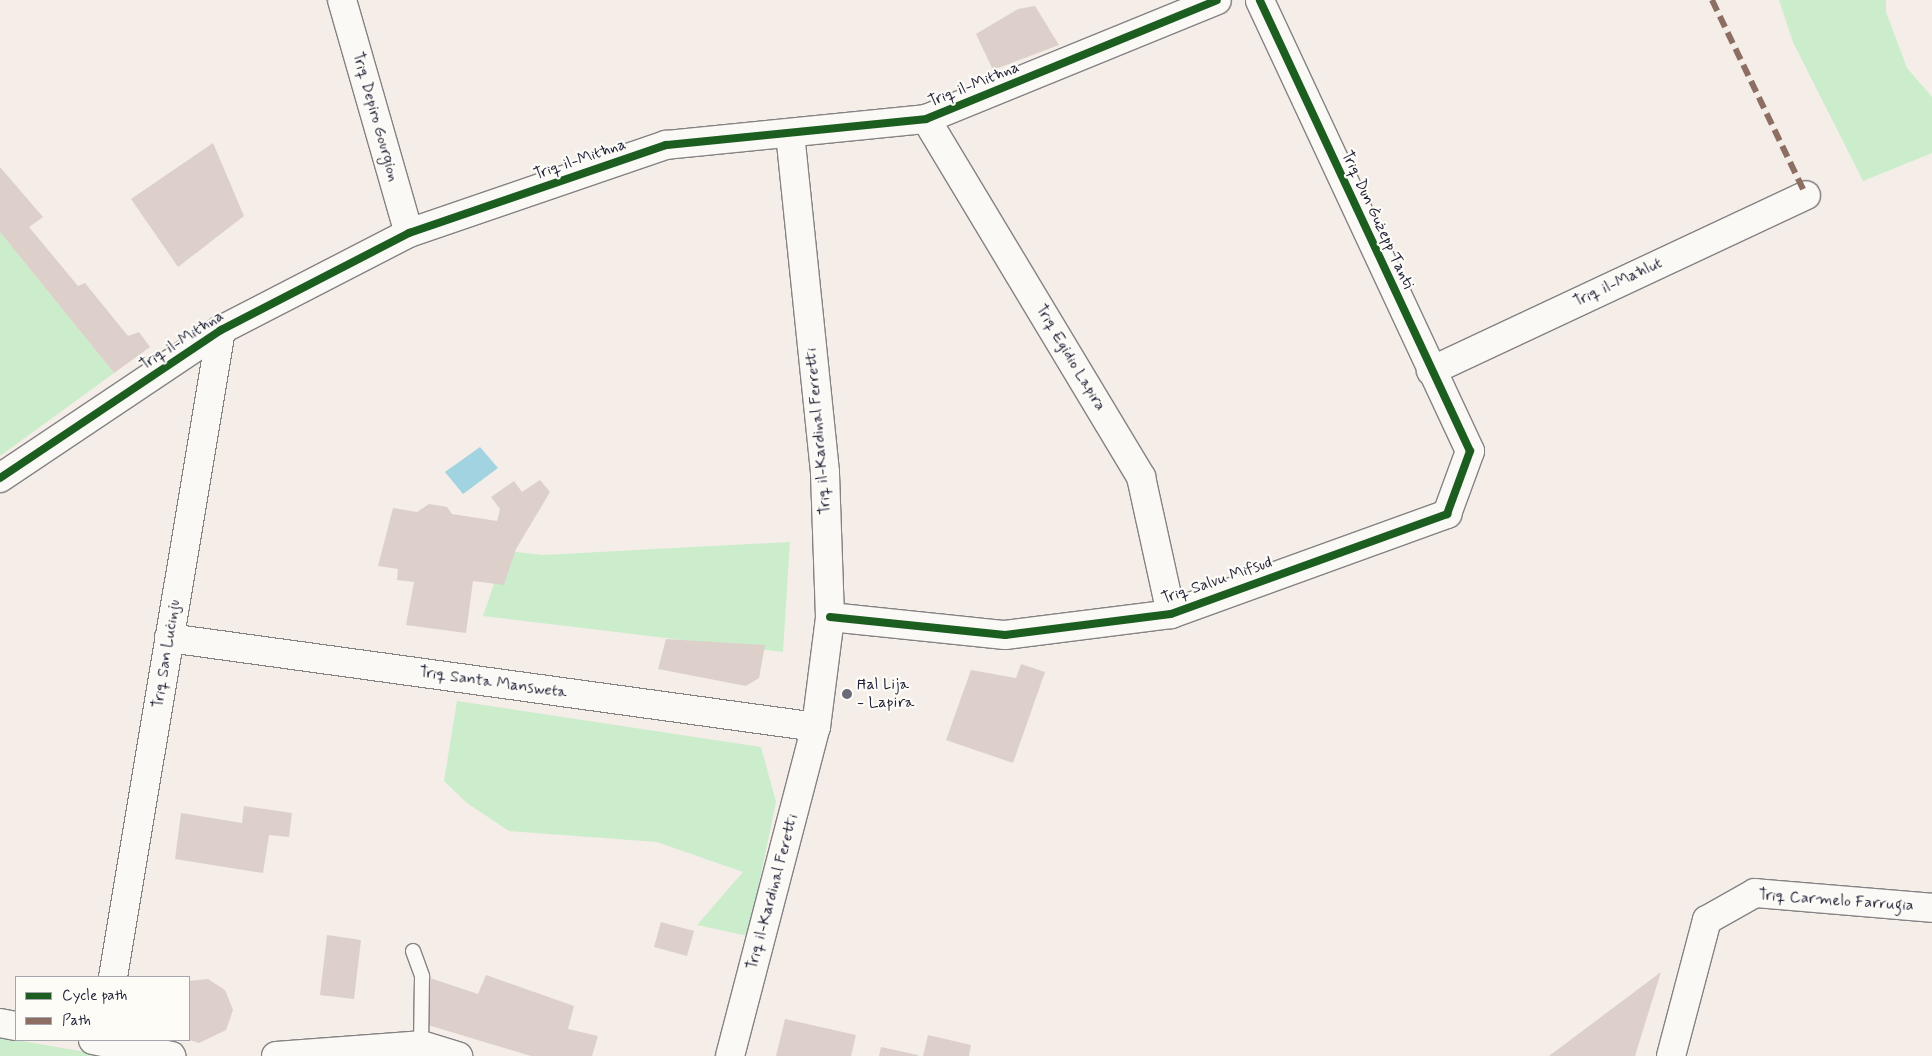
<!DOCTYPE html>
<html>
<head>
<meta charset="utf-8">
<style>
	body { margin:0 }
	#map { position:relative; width:1932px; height:1056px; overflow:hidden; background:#f4ede8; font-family:Mynerve,sans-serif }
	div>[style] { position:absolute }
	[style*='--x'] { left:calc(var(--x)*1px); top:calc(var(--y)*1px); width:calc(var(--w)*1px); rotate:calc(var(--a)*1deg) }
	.green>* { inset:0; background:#cbedcc }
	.water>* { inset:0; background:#a1d4e0 }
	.building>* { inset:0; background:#ddd0ca }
	.roads { filter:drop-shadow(1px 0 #858284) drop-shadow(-1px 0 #858284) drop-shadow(0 1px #858284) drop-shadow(0 -1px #858284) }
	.service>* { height:14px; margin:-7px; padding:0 7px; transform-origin:7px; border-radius:7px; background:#faf9f6 }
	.minor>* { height:28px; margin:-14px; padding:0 14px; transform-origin:14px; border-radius:14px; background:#faf9f6 }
	.quiet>* { height:6px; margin-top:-3px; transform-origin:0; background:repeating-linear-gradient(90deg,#8d6e63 0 12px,transparent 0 18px) }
	.cycleway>* { height:8px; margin:-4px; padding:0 4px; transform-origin:4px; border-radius:4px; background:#1b5e20 }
	.dots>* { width:14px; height:14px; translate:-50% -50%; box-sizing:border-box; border:2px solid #fdfcf7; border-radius:50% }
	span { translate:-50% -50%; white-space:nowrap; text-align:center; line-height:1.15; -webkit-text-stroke:4.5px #fdfcf7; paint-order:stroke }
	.street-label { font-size:16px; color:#22223b }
	.poi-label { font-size:16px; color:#22223b }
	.left { translate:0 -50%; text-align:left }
	.legend { position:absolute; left:15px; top:976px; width:175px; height:65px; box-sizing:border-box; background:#fdfcf7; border:1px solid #a5a5ac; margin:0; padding:6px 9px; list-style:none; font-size:15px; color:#22223b }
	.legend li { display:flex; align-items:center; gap:10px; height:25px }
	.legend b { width:25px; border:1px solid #a5a5ac }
</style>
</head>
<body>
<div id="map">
	<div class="green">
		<i style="clip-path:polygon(1779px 0,1886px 0,1886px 12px,1907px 68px,1932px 97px,1932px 153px,1863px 181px,1793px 42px)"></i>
		<i style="clip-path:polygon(0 232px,114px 373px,0 456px)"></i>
		<i style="clip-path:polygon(790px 542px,783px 652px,483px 616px,505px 551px,543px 555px)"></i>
		<i style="clip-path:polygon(457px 701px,761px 747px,776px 802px,748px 936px,697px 925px,743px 872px,657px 842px,509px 831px,467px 803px,444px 781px)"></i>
		<i style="clip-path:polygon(0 1035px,16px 1040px,109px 1056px,0 1056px)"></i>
	</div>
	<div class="water">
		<i style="clip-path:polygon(480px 447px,498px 468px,463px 494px,445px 472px)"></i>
	</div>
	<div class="building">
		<i style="clip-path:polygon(1035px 6px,1059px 45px,993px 70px,976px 34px,1018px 9px)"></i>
		<i style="clip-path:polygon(213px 143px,244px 216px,178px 267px,131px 199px)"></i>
		<i style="clip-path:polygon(0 167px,43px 217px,29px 227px,78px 286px,85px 283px,128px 336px,139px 332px,150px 347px,114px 373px,0 232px)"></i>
		<i style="clip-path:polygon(540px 480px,550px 492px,516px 549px,504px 585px,473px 581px,466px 633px,406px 625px,414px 582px,397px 580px,398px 569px,378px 566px,393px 508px,417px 512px,429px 504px,447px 507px,452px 514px,497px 521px,500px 509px,491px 497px,514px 481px,522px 492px)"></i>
		<i style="clip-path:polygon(666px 639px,765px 645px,759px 678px,746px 686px,658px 669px)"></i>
		<i style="clip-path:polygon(1021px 664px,1045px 672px,1013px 763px,946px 740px,971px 670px,1016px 678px)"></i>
		<i style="clip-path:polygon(244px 806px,292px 813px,289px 837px,269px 835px,263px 873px,175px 859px,181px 813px,242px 823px)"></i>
		<i style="clip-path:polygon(661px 922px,694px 931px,687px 956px,654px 947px)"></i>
		<i style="clip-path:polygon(327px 935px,361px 940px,354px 999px,320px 995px)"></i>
		<i style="clip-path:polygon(1661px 972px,1635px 1056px,1549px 1056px)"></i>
		<i style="clip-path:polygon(486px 975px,574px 1006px,568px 1029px,598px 1036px,592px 1056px,531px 1056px,428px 1025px,430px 978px,478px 994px)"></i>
		<i style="clip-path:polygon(208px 979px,225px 990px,233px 1010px,226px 1030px,199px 1043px,189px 1040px,189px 981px)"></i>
		<i style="clip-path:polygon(785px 1019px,856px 1035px,851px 1056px,776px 1056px)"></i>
		<i style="clip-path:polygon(928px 1035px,971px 1045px,969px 1056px,923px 1056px)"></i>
		<i style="clip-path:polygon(881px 1047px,918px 1055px,918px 1056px,879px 1056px)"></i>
	</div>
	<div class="roads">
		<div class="service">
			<i style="--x:413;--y:951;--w:27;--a:70"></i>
			<i style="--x:422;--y:976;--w:69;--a:90.8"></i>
		</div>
		<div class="minor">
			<i style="--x:342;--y:0;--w:242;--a:74"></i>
			<i style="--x:926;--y:119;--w:418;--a:59"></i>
			<i style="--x:1141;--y:477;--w:140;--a:77.6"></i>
			<i style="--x:1431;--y:371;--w:414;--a:-25.1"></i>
			<i style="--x:0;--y:478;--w:266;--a:-33.8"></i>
			<i style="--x:221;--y:330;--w:212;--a:-27.3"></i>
			<i style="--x:409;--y:233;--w:272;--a:-18.9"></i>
			<i style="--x:666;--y:145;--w:261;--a:-5.7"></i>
			<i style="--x:926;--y:119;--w:314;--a:-22.2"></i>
			<i style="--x:830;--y:617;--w:176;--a:5.9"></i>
			<i style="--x:1005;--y:635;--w:167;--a:-7.2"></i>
			<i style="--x:1171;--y:614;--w:294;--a:-19.9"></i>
			<i style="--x:1447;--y:514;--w:67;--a:-69.9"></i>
			<i style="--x:1470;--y:451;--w:497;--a:-115"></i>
			<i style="--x:169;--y:638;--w:653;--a:7.83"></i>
			<i style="--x:113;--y:977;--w:656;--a:-80.52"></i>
			<i style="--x:0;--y:1023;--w:16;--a:11"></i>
			<i style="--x:93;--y:1040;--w:80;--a:11.6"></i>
			<i style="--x:276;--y:1056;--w:145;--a:-4.3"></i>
			<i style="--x:421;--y:1045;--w:39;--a:17"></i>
			<i style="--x:730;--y:1056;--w:340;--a:-75.4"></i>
			<i style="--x:816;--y:727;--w:111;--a:-82.7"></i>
			<i style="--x:830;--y:617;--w:145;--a:-92"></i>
			<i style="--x:825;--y:472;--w:339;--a:-95.9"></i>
			<i style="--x:1671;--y:1056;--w:141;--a:-75.2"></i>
			<i style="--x:1707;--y:920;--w:55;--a:-29.4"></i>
			<i style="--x:1755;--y:893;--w:178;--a:4.8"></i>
		</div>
	</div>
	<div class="quiet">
		<i style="--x:1712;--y:0;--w:216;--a:64.3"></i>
	</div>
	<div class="cycleway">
		<i style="--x:0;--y:478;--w:266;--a:-33.8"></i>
		<i style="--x:221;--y:330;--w:212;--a:-27.3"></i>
		<i style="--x:409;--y:233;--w:272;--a:-18.9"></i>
		<i style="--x:666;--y:145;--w:261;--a:-5.7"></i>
		<i style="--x:926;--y:119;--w:314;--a:-22.2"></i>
		<i style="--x:830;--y:617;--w:176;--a:5.9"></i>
		<i style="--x:1005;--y:635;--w:167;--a:-7.2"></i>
		<i style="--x:1171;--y:614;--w:294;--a:-19.9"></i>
		<i style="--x:1447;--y:514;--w:67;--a:-69.9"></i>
		<i style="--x:1470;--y:451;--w:497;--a:-115"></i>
	</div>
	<div class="dots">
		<i style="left:847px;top:694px;background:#6c6978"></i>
	</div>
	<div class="street-label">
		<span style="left:974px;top:85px;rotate:-22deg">Triq il-Mitħna</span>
		<span style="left:375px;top:117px;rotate:74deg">Triq Depiro Gourgion</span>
		<span style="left:580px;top:160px;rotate:-19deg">Triq il-Mitħna</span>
		<span style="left:1377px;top:220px;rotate:65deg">Triq Dun Ġużepp Tanti</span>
		<span style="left:1618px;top:283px;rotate:-25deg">Triq il-Maħlut</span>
		<span style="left:182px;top:341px;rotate:-33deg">Triq il-Mitħna</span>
		<span style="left:1070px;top:358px;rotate:59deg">Triq Egidio Lapira</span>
		<span style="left:819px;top:431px;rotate:-95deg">Triq il-Kardinal Ferretti</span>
		<span style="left:1217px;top:581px;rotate:-19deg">Triq Salvu Mifsud</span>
		<span style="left:167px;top:654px;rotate:-81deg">Triq San Luċinju</span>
		<span style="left:493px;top:683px;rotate:8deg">Triq Santa Mansweta</span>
		<span style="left:773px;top:892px;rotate:-75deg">Triq il-Kardinal Feretti</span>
		<span style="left:1836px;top:901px;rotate:4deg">Triq Carmelo Farrugia</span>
	</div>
	<div class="poi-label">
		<span class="left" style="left:857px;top:694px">Ħal Lija<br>- Lapira</span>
	</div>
	<ul class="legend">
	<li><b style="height:6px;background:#1b5e20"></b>Cycle path</li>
	<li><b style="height:6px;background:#8d6e63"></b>Path</li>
	</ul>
</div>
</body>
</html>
